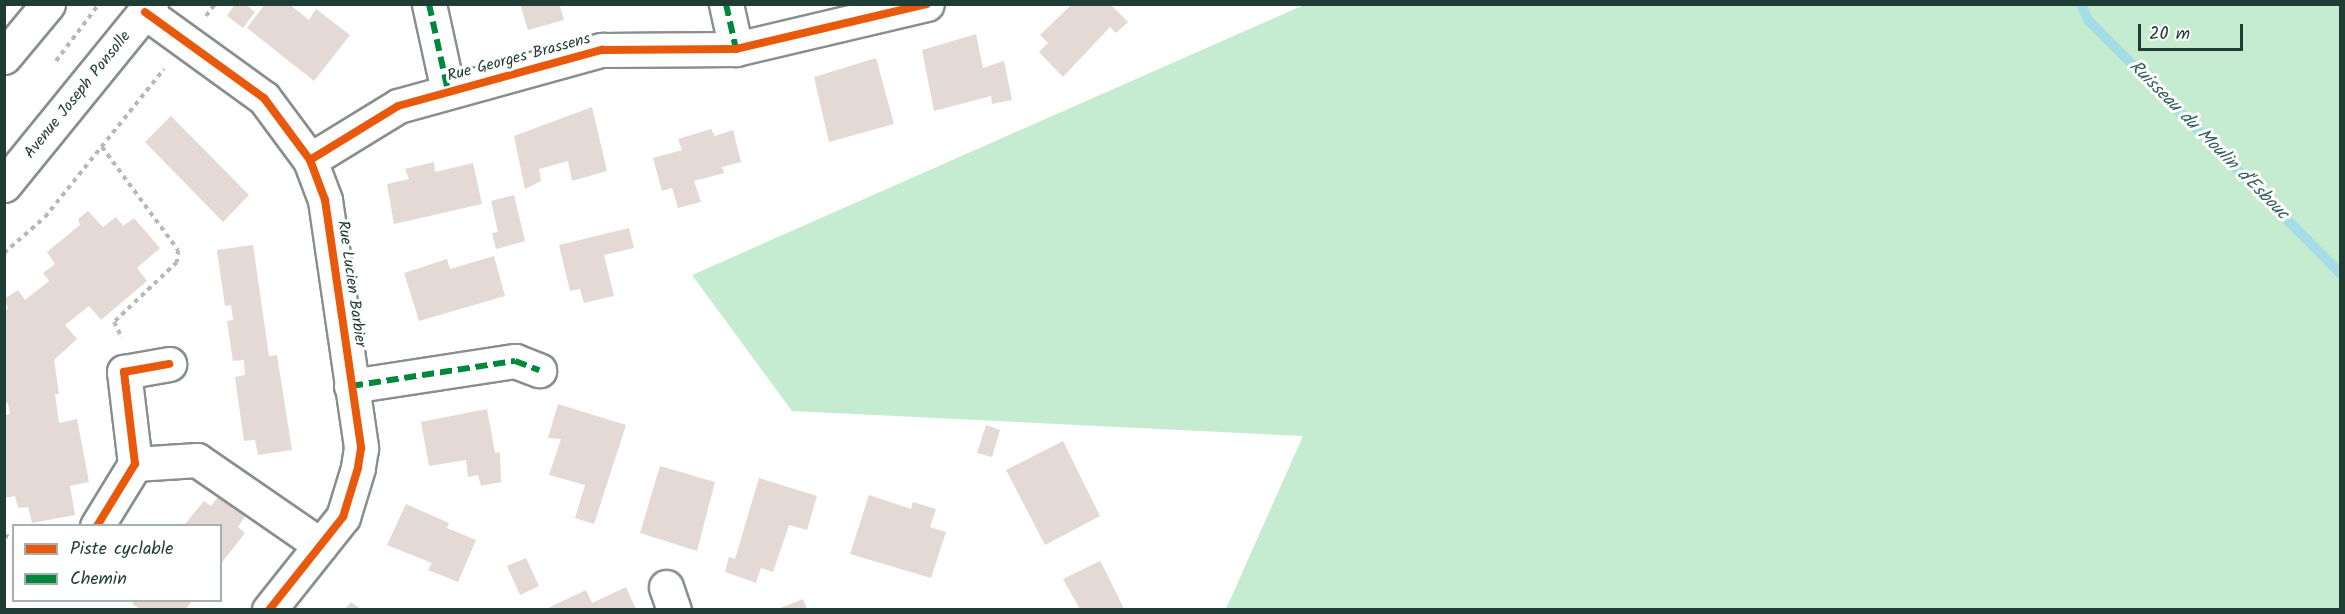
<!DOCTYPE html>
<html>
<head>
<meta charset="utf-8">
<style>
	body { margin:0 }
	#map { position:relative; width:2345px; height:614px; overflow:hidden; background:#fff; font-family:Kalam,sans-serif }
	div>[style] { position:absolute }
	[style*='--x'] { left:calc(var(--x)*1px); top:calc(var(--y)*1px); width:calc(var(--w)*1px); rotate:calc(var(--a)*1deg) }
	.green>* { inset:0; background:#c5ecd1 }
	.stream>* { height:10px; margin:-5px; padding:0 5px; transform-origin:5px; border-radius:5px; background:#a5dde6 }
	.building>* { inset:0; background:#e4d9d5 }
	.path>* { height:4px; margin-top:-2px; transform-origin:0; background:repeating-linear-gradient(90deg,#b6b9b8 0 4.5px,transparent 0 9px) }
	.roads { filter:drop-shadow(2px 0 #898f8d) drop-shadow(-2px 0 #898f8d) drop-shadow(0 2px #898f8d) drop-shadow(0 -2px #898f8d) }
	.minor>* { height:33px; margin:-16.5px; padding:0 16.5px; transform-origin:16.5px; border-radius:16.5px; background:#fff }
	.quiet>* { height:6px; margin-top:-3px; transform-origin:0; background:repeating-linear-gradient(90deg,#00873e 0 12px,transparent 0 18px) }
	.cycleway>* { height:8px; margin:-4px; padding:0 4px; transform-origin:4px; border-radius:4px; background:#e8590c }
	span { translate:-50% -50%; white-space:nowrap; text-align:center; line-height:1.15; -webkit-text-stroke:6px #fff; paint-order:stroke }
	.street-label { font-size:16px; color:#1f3d34 }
	.water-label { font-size:18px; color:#37615e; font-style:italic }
	.frame { position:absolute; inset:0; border:6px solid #1f3d34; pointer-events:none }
	.legend { position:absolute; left:12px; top:524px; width:210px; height:78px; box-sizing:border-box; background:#fff; border:2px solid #a5b1ae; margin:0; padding:8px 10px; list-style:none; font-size:18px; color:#1f3d34 }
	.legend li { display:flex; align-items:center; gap:12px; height:30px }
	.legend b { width:30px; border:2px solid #a5b1ae }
	.scale { position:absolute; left:2138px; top:24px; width:105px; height:27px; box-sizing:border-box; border:3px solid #1f3d34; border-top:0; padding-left:8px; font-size:18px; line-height:21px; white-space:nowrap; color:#1f3d34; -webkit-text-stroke:4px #fff; paint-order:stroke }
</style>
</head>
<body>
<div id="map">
	<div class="green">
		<i style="clip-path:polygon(1306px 4px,2340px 5px,2340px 609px,1226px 609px,1303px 436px,792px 411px,692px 275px)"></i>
	</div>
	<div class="stream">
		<i style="--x:2081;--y:4;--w:17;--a:66"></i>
		<i style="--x:2088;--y:20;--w:357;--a:45.1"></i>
	</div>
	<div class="building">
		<i style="clip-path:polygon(235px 4px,245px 4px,255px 12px,243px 28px,227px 16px)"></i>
		<i style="clip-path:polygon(265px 4px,289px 4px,309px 20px,316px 9px,350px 35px,314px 81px,247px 28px)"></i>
		<i style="clip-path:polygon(520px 4px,565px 4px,560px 7px,564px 20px,528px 30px)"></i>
		<i style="clip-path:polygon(1071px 5px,1111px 5px,1128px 22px,1116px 33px,1110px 27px,1063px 77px,1039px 52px,1048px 43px,1040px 35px)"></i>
		<i style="clip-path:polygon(976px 34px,983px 68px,1004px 61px,1012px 100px,992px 104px,991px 96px,934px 111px,922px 50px)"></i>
		<i style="clip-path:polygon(876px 58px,894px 124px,829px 142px,814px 77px)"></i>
		<i style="clip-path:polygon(592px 107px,607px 171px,572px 181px,568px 161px,539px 169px,541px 181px,525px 189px,514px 136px)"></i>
		<i style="clip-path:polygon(171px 116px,249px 195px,223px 222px,145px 142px)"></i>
		<i style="clip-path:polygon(711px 129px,715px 136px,733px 130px,741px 162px,722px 167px,724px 173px,694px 181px,701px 202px,678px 208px,672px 188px,662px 191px,653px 158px,682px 150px,678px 139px)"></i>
		<i style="clip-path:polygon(434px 162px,435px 172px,473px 163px,482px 204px,394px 224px,387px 184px,409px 179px,405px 169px)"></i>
		<i style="clip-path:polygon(514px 195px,525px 241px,496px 249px,492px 233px,498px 232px,491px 201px)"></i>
		<i style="clip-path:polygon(88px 211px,103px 227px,116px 217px,123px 226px,134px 218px,160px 248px,137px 268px,147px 281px,101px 320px,89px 306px,65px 325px,77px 339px,54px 360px,59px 394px,55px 394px,59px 423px,77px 419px,89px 482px,70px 486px,75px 515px,32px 523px,28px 507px,18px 508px,15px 496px,4px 498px,4px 415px,10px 414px,8px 403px,4px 403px,4px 311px,8px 308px,4px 299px,18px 290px,25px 300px,49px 281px,43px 273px,55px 264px,47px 252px,80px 225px,78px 219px)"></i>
		<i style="clip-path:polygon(629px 228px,634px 248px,604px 255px,614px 296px,584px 303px,580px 289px,570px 291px,559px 245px)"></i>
		<i style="clip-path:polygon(253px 245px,269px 356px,277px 355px,292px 450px,258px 455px,255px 440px,244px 441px,235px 377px,245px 375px,244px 360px,233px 361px,227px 321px,233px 320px,231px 305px,225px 306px,217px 250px)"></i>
		<i style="clip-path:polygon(494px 256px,505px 296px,419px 321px,404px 273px,447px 259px,450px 269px)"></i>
		<i style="clip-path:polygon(558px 404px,626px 425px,594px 524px,575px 518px,585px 485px,549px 475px,561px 439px,548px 438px)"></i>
		<i style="clip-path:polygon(487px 409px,495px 453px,500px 452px,501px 482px,481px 486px,478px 475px,468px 477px,466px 460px,429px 466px,421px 422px)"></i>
		<i style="clip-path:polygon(986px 425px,1000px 430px,992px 457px,977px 453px)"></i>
		<i style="clip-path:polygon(1063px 441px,1100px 516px,1045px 545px,1006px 470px)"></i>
		<i style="clip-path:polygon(660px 466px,715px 482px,697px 551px,640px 533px)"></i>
		<i style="clip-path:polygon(759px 478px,817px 496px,807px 530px,789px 525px,773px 572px,761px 568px,756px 583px,725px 572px,729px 557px,735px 559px)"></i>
		<i style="clip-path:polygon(221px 493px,247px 514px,238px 527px,245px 533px,220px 565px,220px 525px,184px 525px,204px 501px,211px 506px)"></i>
		<i style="clip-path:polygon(869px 495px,911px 509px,913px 502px,936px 509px,930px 527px,946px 532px,931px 578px,850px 554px)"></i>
		<i style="clip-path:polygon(406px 504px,449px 523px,447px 528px,476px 540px,458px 582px,428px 570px,432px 563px,387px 545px)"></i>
		<i style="clip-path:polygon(526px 558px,539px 586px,520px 595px,507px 566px)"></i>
		<i style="clip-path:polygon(1100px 561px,1106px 572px,1124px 609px,1080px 609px,1063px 579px)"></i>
		<i style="clip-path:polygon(626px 587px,636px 609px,546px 609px,586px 590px,592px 603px)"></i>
		<i style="clip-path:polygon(803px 599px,807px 609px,778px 609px)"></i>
		<i style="clip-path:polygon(135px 600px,193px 600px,186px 609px,140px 609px,132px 604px)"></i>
		<i style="clip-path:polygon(351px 602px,361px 609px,345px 609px)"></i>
	</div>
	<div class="path">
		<i style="--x:206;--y:16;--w:15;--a:-53"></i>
		<i style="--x:56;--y:61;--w:71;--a:-53"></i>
		<i style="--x:102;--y:147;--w:128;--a:53.6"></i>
		<i style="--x:178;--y:250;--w:12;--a:95"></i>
		<i style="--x:177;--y:262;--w:87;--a:136.4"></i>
		<i style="--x:114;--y:322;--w:18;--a:63"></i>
		<i style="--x:4;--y:253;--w:55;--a:-41.3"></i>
		<i style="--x:45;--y:217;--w:190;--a:-51.2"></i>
		<i style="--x:4;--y:536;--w:10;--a:6"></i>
	</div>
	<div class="roads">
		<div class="minor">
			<i style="--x:429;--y:4;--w:89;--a:77.7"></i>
			<i style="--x:726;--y:4;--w:46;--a:77.5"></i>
			<i style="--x:145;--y:12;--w:147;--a:35.9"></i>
			<i style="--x:264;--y:98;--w:77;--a:53.4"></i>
			<i style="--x:310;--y:160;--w:43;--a:69.4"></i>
			<i style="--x:325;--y:200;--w:251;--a:81.7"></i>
			<i style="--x:361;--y:448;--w:20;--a:99"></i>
			<i style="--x:358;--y:468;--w:51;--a:107"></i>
			<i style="--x:343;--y:517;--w:119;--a:128.5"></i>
			<i style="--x:4;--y:57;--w:69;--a:-50.3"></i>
			<i style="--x:310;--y:160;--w:103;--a:-31.5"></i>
			<i style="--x:398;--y:106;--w:212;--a:-15.4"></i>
			<i style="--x:602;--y:50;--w:134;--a:-0.4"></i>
			<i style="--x:736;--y:49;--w:196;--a:-13.3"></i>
			<i style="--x:4;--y:185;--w:233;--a:-50.9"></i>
			<i style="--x:351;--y:386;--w:166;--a:-8.7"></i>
			<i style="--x:515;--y:361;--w:26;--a:21"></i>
			<i style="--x:135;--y:464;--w:62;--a:-3.7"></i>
			<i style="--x:197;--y:460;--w:150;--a:34.6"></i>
			<i style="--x:97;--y:526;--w:73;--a:-58.5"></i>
			<i style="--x:135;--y:464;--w:93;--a:-96.8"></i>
			<i style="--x:124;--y:372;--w:46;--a:-10.1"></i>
			<i style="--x:666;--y:587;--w:24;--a:71"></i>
		</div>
	</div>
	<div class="quiet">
		<i style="--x:429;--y:4;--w:89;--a:77.7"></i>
		<i style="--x:726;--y:4;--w:46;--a:77.5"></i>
		<i style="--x:736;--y:49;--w:5;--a:180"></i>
		<i style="--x:351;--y:386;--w:166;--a:-8.7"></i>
		<i style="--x:515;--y:361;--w:26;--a:21"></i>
	</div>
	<div class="cycleway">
		<i style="--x:145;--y:12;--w:147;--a:35.9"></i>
		<i style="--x:264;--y:98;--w:77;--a:53.4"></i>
		<i style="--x:310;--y:160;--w:43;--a:69.4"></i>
		<i style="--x:325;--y:200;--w:251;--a:81.7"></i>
		<i style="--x:361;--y:448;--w:20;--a:99"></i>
		<i style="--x:358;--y:468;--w:51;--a:107"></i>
		<i style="--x:343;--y:517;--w:119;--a:128.5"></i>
		<i style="--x:310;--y:160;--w:103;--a:-31.5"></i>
		<i style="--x:398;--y:106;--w:212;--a:-15.4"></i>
		<i style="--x:602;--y:50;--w:134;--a:-0.4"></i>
		<i style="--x:736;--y:49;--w:196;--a:-13.3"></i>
		<i style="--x:97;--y:526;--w:73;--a:-58.5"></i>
		<i style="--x:135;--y:464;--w:93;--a:-96.8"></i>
		<i style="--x:124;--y:372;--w:46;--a:-10.1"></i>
	</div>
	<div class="street-label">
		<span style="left:519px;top:58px;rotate:-15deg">Rue Georges Brassens</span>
		<span style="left:78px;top:95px;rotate:-51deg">Avenue Joseph Ponsolle</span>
		<span style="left:351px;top:284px;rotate:82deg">Rue Lucien Barbier</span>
	</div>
	<div class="water-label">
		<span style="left:2208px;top:141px;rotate:45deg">Ruisseau du Moulin d'Esbouc</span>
	</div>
	<div class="frame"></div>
	<ul class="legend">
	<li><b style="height:8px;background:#e8590c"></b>Piste cyclable</li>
	<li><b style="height:8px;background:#00873e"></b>Chemin</li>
	</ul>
	<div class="scale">20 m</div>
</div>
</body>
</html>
